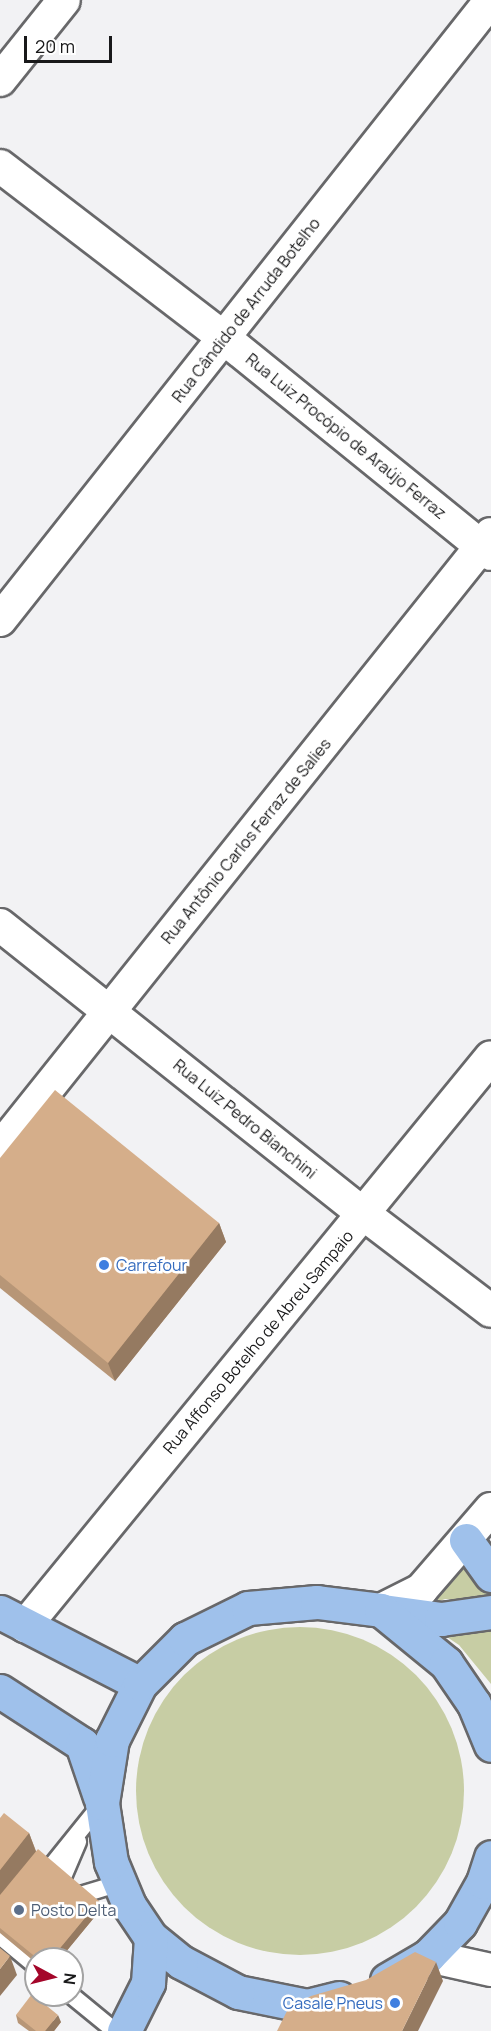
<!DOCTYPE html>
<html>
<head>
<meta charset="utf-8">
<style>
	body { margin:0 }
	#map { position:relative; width:491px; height:2031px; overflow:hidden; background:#f2f2f4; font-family:Manrope,sans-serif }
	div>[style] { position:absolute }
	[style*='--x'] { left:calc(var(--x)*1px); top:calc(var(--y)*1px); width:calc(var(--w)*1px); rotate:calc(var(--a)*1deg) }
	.green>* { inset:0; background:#c7cda4 }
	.round { border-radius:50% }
	.roads { filter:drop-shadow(2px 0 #68686a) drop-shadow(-2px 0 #68686a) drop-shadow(0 2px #68686a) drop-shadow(0 -2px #68686a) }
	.service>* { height:16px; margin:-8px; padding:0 8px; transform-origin:8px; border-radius:8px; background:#fff }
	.minor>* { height:32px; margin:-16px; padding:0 16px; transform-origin:16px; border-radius:16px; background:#fff }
	.primary>* { height:33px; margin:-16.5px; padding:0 16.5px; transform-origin:16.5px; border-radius:16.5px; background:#9fc1eb }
	.wall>* { inset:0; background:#b79677 }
	.shaded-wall>* { inset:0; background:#957a61 }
	.building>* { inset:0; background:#d5ae8a }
	.dots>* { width:16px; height:16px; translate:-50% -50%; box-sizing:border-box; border:3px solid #fff; border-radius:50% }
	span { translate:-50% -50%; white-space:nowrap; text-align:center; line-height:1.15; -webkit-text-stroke:5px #fff; paint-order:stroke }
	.street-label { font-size:16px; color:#19191a }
	.shop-label { font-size:16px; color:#366cbe }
	.left { translate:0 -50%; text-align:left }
	.right { translate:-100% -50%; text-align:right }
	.service-label { font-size:16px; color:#4e5e75 }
	.north { position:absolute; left:24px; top:1947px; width:60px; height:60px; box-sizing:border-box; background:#fff; border:2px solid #a3a3a3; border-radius:50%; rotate:97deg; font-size:16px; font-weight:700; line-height:24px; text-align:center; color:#19191a }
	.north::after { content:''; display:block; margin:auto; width:21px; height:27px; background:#a4062a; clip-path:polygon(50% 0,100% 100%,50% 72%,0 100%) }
	.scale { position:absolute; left:24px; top:36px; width:88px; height:27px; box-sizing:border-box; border:3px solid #19191a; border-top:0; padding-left:8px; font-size:18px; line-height:21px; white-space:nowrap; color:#19191a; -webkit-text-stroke:4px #fff; paint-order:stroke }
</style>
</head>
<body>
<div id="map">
	<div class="green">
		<i style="clip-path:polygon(467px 1561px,491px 1588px,491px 1594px,461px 1600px,445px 1599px,431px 1604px,433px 1597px)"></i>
		<i style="clip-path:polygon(491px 1622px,491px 1684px,459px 1645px,441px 1633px)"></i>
		<i class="round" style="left:136px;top:1627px;width:328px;height:328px"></i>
	</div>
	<div class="roads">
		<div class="service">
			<i style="--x:41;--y:1879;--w:97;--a:-51.2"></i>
			<i style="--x:54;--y:1891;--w:9;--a:-49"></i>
			<i style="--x:60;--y:1884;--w:46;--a:-66.8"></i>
			<i style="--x:71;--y:1901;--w:5;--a:-53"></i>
			<i style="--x:74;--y:1897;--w:34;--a:-17"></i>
			<i style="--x:0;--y:1936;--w:47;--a:39.8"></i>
			<i style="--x:71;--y:1995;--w:57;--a:39.3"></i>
		</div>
		<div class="minor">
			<i style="--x:0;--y:80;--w:102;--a:-51.3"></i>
			<i style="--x:0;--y:166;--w:282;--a:37.5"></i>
			<i style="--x:224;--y:338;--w:343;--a:39"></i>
			<i style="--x:0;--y:620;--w:791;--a:-51.62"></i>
			<i style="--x:0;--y:925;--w:466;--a:38.5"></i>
			<i style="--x:365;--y:1215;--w:158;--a:37.3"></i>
			<i style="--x:0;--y:1148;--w:786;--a:-51.35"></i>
			<i style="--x:381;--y:1610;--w:45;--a:-26.6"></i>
			<i style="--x:421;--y:1590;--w:107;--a:-49.2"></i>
			<i style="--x:25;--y:1626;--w:735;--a:-50.68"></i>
			<i style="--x:428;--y:1956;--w:65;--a:12.5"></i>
		</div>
		<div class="primary">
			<i style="--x:466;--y:1540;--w:43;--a:54.5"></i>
			<i style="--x:383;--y:1611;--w:59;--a:7.9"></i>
			<i style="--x:441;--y:1619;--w:50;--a:-8"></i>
			<i style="--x:0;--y:1612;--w:157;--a:27.2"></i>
			<i style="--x:0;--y:1691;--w:98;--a:32.9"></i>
			<i style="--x:82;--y:1744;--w:56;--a:71.2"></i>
			<i style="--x:387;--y:1980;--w:48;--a:-30.3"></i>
			<i style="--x:428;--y:1956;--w:46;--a:-45.9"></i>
			<i style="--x:460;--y:1923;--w:47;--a:-60.7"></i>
			<i style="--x:483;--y:1882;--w:26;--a:-72"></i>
			<i style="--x:339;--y:1998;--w:33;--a:166"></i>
			<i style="--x:307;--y:2006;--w:70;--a:-168.5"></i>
			<i style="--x:238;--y:1992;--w:64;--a:-152.2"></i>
			<i style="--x:181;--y:1962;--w:38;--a:-141"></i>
			<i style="--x:151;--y:1938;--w:40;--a:-124"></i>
			<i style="--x:129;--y:1905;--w:47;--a:-112.7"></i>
			<i style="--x:111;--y:1862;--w:60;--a:-98.7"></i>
			<i style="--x:102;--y:1803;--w:64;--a:-81"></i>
			<i style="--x:112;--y:1740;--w:63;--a:-63.4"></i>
			<i style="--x:140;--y:1684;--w:64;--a:-45"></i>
			<i style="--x:185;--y:1639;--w:70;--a:-26.2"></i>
			<i style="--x:248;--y:1608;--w:69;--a:-5"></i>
			<i style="--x:317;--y:1602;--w:64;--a:7.1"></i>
			<i style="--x:381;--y:1610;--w:84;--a:39.2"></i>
			<i style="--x:446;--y:1663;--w:50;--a:55.7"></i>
			<i style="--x:474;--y:1704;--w:44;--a:67.5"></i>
			<i style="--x:124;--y:2031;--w:54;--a:-63.4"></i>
			<i style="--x:148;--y:1983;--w:45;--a:-86.2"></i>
		</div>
	</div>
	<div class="wall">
		<i style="clip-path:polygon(0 1158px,219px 1223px,226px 1242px,115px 1381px,0 1288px)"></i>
		<i style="clip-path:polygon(0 1818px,29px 1833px,36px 1851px,102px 1908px,60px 1959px,36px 1959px,36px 1963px,0 1933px)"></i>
		<i style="clip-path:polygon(16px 2015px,61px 2022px,54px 2031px,29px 2031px,18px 2023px)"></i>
	</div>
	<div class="shaded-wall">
		<i style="clip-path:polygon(219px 1223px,226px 1242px,115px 1381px,108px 1363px)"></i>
		<i style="clip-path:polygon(29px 1833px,36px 1852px,0 1897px,0 1870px)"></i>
		<i style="clip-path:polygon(99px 1901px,102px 1908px,60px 1959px,51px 1959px)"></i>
		<i style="clip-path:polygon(10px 1956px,17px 1975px,0 1996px,0 1969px)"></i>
		<i style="clip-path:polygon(436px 1962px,443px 1981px,418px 2031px,402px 2031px)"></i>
		<i style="clip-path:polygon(58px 2015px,61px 2022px,54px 2031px,45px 2031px)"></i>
	</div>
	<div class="building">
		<i style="clip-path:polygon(55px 1090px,219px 1223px,108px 1363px,0 1275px,0 1158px)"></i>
		<i style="clip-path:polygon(4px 1813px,29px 1833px,0 1870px,0 1818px)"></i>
		<i style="clip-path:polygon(38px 1849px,99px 1901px,51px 1959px,38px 1959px,0 1928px,0 1895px)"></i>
		<i style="clip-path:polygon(0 1948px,10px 1956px,0 1969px)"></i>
		<i style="clip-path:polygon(415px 1952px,436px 1962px,402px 2031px,277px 2031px,288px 2009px,311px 1996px,366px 1980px)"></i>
		<i style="clip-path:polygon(32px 1994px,58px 2015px,45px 2031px,36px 2031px,16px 2015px)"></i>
	</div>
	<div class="dots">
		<i style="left:104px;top:1265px;background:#3f7fe0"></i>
		<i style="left:19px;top:1910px;background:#5c6f8a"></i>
		<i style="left:395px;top:2003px;background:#3f7fe0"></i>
	</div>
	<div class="street-label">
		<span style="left:246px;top:310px;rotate:-52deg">Rua Cândido de Arruda Botelho</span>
		<span style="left:346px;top:436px;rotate:39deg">Rua Luiz Procópio de Araújo Ferraz</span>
		<span style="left:246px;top:841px;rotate:-51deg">Rua Antônio Carlos Ferraz de Salies</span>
		<span style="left:245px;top:1119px;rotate:39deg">Rua Luiz Pedro Bianchini</span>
		<span style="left:258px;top:1342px;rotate:-50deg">Rua Affonso Botelho de Abreu Sampaio</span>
	</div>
	<div class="shop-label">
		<span class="left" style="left:116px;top:1265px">Carrefour</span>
		<span class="right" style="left:383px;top:2003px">Casale Pneus</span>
	</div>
	<div class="service-label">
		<span class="left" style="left:31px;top:1910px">Posto Delta</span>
	</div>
	<div class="north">N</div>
	<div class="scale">20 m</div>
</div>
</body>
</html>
